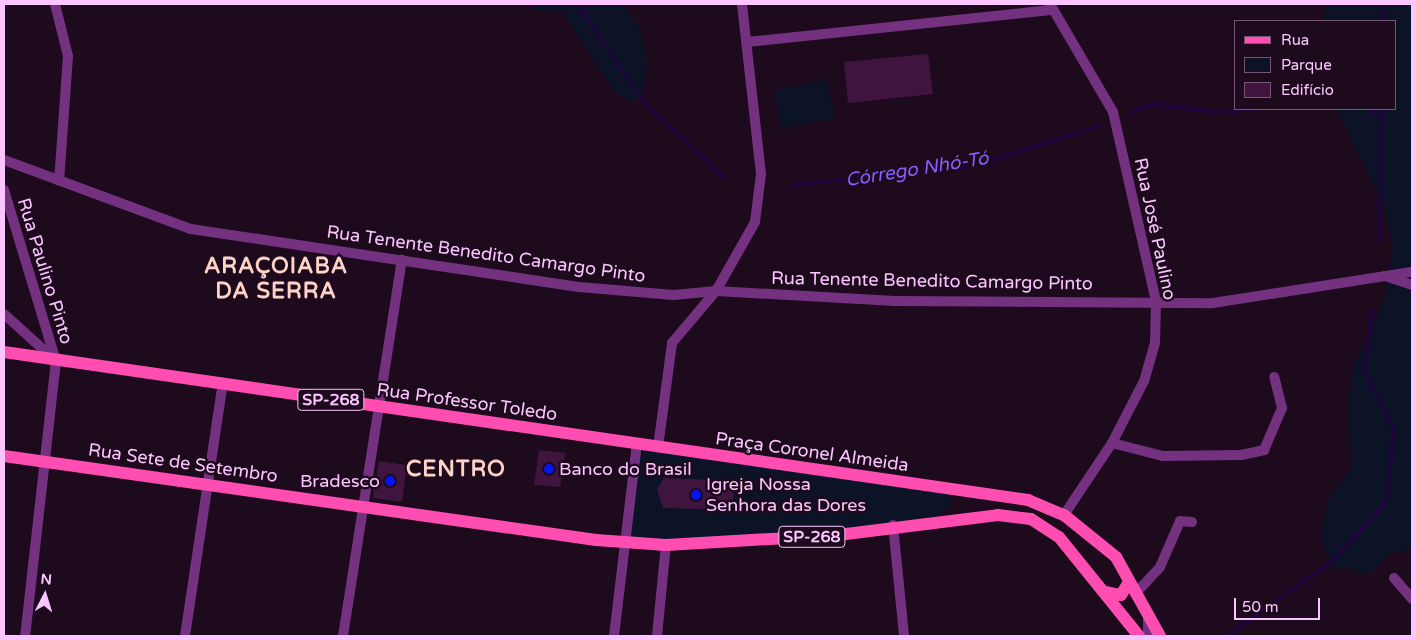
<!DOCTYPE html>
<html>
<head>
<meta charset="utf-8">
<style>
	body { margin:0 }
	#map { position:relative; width:1416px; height:640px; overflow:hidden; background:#1d0a1d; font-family:"Varela Round",sans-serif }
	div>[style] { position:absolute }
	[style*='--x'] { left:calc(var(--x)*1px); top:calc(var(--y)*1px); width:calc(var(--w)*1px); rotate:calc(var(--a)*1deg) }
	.green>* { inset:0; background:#0d1327 }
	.stream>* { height:4px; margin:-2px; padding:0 2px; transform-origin:2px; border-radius:2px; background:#1d053b }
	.building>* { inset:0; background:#3f153f }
	.minor>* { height:10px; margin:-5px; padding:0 5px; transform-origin:5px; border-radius:5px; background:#743180 }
	.primary>* { height:12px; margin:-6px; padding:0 6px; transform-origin:6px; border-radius:6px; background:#ff4db1 }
	.dots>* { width:14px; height:14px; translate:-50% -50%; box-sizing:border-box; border:2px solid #1d0a1d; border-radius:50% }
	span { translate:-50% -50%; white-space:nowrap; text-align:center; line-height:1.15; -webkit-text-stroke:5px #1d0a1d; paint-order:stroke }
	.shield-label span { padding:1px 4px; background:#1d0a1d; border:1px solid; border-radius:4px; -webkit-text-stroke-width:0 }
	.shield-label { font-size:16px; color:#fbc6ff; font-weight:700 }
	.street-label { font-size:18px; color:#fbc6ff }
	.poi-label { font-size:18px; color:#fbc6ff }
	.left { translate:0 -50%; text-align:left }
	.right { translate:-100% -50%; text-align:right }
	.water-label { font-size:19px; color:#895dff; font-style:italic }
	.district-label { font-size:22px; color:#ffd2c8; font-weight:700; letter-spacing:1px }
	.frame { position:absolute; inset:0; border:5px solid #fbc6ff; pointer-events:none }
	.legend { position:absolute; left:1234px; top:20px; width:162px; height:90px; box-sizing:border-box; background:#1d0a1d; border:1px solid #765577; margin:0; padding:6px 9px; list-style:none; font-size:15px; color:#fbc6ff }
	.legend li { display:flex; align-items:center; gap:10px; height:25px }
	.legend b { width:25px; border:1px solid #765577 }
	.north { position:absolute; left:20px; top:570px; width:50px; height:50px; -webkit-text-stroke:4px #1d0a1d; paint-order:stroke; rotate:5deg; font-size:14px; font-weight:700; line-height:20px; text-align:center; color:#fbc6ff }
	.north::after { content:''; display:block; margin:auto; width:18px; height:22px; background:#fbc6ff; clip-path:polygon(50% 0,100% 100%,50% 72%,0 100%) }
	.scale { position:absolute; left:1234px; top:598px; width:86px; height:22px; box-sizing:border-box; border:2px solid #fbc6ff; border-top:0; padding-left:6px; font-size:15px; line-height:18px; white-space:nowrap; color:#fbc6ff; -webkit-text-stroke:4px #1d0a1d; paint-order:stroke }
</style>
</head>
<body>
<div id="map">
	<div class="green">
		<i style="clip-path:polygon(532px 4px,623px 4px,639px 27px,648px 61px,642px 97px,630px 101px,613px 90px,564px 13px,533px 10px)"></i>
		<i style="clip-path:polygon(1326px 4px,1412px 4px,1412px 549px,1392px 553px,1371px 572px,1363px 573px,1345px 567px,1335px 571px,1321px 540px,1328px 500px,1352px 468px,1348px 409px,1353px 368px,1384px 302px,1393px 245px,1384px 206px,1337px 109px,1395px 109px,1395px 21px,1324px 21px)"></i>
		<i style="clip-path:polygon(827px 80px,835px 118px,782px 128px,774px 90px)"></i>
		<i style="clip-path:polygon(639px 446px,948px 494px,952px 506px,938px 515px,838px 533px,666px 542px,628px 539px)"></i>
	</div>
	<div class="stream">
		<i style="--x:578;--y:4;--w:119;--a:56.3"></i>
		<i style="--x:644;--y:103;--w:110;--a:42.8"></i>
		<i style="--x:1384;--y:21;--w:17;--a:-90"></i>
		<i style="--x:1370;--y:109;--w:15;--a:32"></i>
		<i style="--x:1131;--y:113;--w:24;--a:-22"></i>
		<i style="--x:1153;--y:104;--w:64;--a:7.2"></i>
		<i style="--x:1216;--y:112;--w:44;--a:-3.9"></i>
		<i style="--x:791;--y:185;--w:183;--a:-6"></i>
		<i style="--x:973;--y:166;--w:132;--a:-17.6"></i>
		<i style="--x:1379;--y:240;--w:131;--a:-88.3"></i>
		<i style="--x:1228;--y:636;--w:130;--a:-35.9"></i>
		<i style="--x:1333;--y:560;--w:78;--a:-47.1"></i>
		<i style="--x:1386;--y:503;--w:74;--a:-83.8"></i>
		<i style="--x:1394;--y:429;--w:65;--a:-116.6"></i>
		<i style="--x:1365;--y:371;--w:62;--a:-83.6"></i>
	</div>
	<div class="building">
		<i style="clip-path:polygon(928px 54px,933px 94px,848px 103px,844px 62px)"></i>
		<i style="clip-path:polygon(539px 450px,565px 453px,560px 487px,534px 485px)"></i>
		<i style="clip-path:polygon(379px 461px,407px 465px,402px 502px,373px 498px)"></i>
		<i style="clip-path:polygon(664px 478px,734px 481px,733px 510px,663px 508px,657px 490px)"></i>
	</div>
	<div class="minor">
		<i style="--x:55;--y:4;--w:54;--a:76"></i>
		<i style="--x:68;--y:56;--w:125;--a:94.1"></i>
		<i style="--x:1050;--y:4;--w:125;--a:59.7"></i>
		<i style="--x:1113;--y:112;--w:195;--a:77.2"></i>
		<i style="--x:1156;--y:302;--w:41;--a:91.4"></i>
		<i style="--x:1155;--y:343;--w:40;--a:106"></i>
		<i style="--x:1144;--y:381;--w:70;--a:117.3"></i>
		<i style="--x:1112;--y:443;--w:87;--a:123.7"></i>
		<i style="--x:747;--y:42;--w:308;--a:-6"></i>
		<i style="--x:4;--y:160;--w:199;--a:20.3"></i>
		<i style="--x:191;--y:229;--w:392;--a:8.5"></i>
		<i style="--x:579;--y:287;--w:95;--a:4.8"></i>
		<i style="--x:674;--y:295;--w:42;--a:-5.4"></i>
		<i style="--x:716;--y:291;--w:179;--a:3.2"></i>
		<i style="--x:895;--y:301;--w:318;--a:0.4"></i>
		<i style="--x:1213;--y:303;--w:201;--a:-8.9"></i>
		<i style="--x:4;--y:190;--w:179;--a:73.1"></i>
		<i style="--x:56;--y:361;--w:277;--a:96.4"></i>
		<i style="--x:1385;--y:276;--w:28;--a:18"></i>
		<i style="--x:4;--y:314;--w:69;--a:42"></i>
		<i style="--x:1112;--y:443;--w:53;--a:14.3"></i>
		<i style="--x:1163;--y:456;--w:78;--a:-0.7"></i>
		<i style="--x:1241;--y:455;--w:24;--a:-12"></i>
		<i style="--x:1264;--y:450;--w:46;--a:-66.8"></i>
		<i style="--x:1282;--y:408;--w:32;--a:-104"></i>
		<i style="--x:658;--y:447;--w:105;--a:-82.3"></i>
		<i style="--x:672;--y:343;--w:68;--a:-49.8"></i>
		<i style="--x:716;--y:291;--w:79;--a:-60.5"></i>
		<i style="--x:755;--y:222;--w:48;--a:-82.9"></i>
		<i style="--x:761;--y:174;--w:171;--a:-96.4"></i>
		<i style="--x:893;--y:525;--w:112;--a:84.3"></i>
		<i style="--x:1394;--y:578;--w:28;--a:49"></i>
		<i style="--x:1135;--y:594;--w:37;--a:-47"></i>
		<i style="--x:1160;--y:567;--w:50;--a:-66.5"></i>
		<i style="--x:1180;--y:521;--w:12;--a:5"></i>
		<i style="--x:185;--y:636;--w:256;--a:-81.5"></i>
		<i style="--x:343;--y:636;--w:381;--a:-81.1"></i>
		<i style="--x:614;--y:636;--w:194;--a:-83.2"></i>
		<i style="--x:657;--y:636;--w:91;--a:-84.4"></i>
		<i style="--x:1148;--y:636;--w:19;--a:-90"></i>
	</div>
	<div class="primary">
		<i style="--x:4;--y:352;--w:1035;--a:8.22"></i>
		<i style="--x:1028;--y:500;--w:39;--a:23"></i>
		<i style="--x:1064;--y:515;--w:67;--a:38.9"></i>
		<i style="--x:1116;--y:557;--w:90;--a:60.9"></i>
		<i style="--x:4;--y:456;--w:598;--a:8.08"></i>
		<i style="--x:596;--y:540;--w:70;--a:4.1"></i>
		<i style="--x:666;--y:545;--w:172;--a:-3.3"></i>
		<i style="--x:838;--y:535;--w:161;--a:-7.1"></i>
		<i style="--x:998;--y:515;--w:33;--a:7"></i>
		<i style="--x:1031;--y:519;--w:33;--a:33"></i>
		<i style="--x:1059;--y:537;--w:127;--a:51.1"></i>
		<i style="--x:1105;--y:592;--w:16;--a:11"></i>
		<i style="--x:1121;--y:595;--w:15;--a:-58"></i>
	</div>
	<div class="dots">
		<i style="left:549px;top:469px;background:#0015f1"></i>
		<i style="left:390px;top:481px;background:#0015f1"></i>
		<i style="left:696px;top:495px;background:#0015f1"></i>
	</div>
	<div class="shield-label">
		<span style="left:331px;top:400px">SP-268</span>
		<span style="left:812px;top:537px">SP-268</span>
	</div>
	<div class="street-label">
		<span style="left:1155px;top:229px;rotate:78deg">Rua José Paulino</span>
		<span style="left:486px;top:254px;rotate:8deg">Rua Tenente Benedito Camargo Pinto</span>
		<span style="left:45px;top:271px;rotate:73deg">Rua Paulino Pinto</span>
		<span style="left:932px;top:281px;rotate:1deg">Rua Tenente Benedito Camargo Pinto</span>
		<span style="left:467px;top:402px;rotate:8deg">Rua Professor Toledo</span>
		<span style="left:812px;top:452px;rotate:8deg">Praça Coronel Almeida</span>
		<span style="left:183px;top:463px;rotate:8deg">Rua Sete de Setembro</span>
	</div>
	<div class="poi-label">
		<span class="left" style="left:559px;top:469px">Banco do Brasil</span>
		<span class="right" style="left:380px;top:481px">Bradesco</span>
		<span class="left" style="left:706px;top:495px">Igreja Nossa<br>Senhora das Dores</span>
	</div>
	<div class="water-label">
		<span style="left:917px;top:170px;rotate:-9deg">Córrego Nhó-Tó</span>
	</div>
	<div class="district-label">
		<span style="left:276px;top:279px">ARAÇOIABA<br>DA SERRA</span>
		<span style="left:456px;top:470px">CENTRO</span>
	</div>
	<div class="frame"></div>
	<ul class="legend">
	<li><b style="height:6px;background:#ff4db1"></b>Rua</li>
	<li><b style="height:14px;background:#0d1327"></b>Parque</li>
	<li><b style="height:14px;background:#3f153f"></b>Edifício</li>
	</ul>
	<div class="north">N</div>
	<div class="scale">50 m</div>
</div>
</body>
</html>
